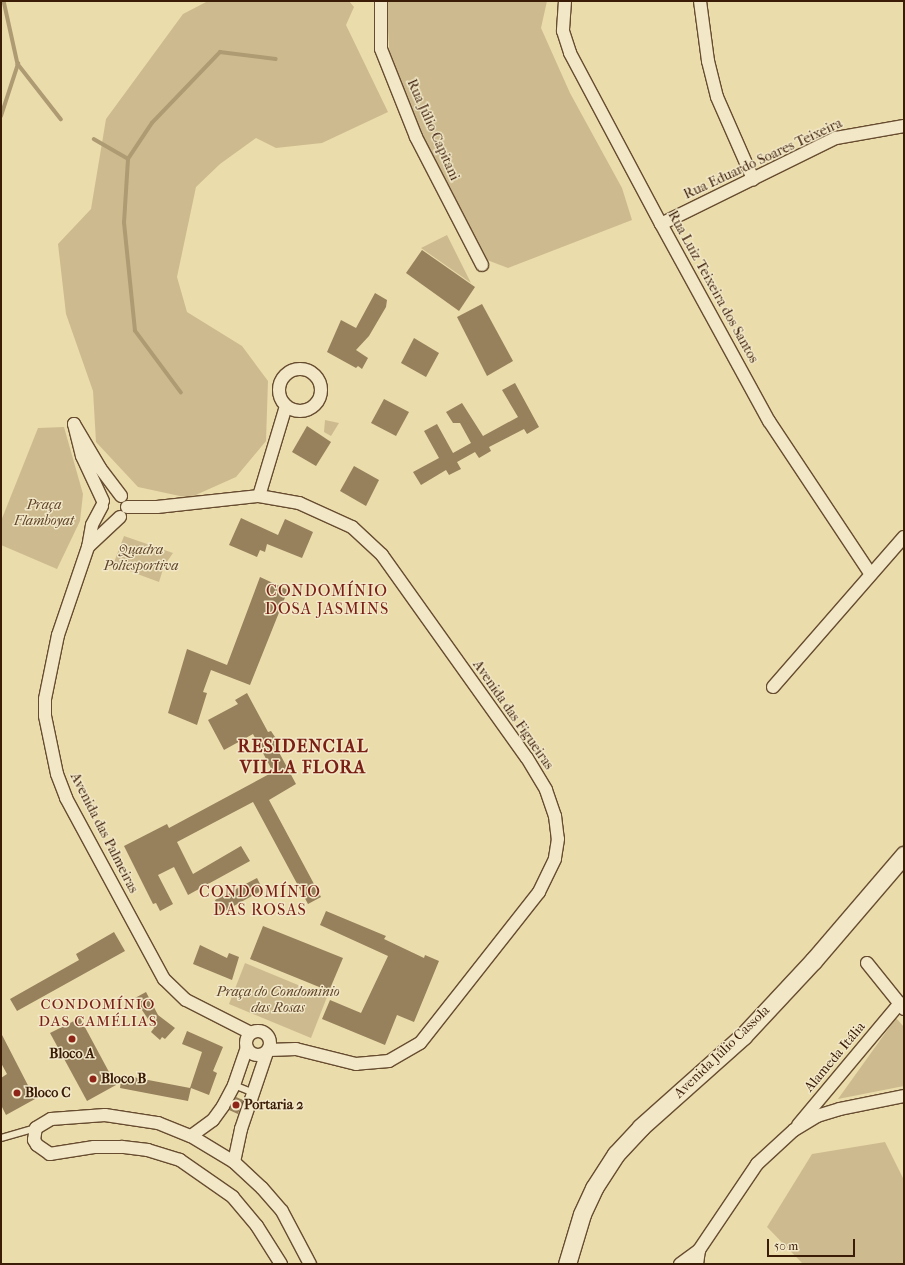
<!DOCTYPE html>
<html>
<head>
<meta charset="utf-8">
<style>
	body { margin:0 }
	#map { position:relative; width:905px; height:1265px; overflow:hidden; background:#ebdcab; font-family:"IM FELL French Canon",serif }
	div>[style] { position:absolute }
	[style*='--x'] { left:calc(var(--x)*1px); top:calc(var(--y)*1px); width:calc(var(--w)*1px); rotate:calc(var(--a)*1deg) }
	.green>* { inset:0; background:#cdbb8f }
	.stream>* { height:3.5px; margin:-1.75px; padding:0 1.75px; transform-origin:1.75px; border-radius:1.75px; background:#af9b73 }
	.building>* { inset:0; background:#97805c }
	.roads { filter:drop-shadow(1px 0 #674c30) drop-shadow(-1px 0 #674c30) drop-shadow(0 1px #674c30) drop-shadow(0 -1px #674c30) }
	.lane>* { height:6px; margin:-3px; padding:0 3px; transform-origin:3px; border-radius:3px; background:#f2e8c8 }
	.street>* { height:12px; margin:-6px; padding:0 6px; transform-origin:6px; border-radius:6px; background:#f2e8c8 }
	.street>.ring { margin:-6px; padding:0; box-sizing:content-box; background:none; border:12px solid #f2e8c8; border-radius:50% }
	.secondary>* { height:17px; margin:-8.5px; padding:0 8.5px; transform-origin:8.5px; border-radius:8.5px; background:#f2e8c8 }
	.dots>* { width:11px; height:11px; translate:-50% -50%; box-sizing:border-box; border:2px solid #f2e8c8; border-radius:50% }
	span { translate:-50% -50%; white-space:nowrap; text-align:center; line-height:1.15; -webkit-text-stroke:3px #f2e8c8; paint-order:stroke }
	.street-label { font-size:14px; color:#3b1c07 }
	.park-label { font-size:14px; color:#604429; font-style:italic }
	.poi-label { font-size:14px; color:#3b1c07; font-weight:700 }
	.left { translate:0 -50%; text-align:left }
	.neighbourhood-label { font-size:15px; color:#7a1f14; letter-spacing:1px }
	.quarter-label { font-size:16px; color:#7a1f14; letter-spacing:1px }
	.district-label { font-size:18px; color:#7a1f14; font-weight:700; letter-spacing:1px }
	.frame { position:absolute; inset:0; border:2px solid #3b1c07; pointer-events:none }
	.scale { position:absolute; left:767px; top:1239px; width:88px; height:18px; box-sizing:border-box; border:2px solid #3b1c07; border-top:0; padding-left:5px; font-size:12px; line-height:14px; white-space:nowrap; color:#3b1c07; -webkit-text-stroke:3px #f2e8c8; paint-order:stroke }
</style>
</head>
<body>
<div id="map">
	<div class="green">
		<i style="clip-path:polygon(208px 1px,349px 1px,354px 7px,346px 25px,388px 112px,322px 143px,276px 148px,256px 138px,220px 164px,196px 187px,177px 277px,187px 312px,242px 346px,268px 381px,266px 441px,236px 477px,189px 498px,138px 487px,96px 442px,93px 391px,66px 314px,58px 244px,91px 209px,106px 119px,183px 14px)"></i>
		<i style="clip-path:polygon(386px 1px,547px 1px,541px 28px,570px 93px,622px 188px,632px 220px,508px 268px,487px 260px,419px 138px,390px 61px)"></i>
		<i style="clip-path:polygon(447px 235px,471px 283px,421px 248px)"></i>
		<i style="clip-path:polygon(325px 420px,339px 423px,331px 436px,324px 432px)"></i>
		<i style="clip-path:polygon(64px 427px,83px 494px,80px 521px,57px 569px,1px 545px,1px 521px,38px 428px)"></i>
		<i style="clip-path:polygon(124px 536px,173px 553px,164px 566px,159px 582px,113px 565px)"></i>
		<i style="clip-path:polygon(245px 963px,327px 997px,311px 1038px,229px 1004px)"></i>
		<i style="clip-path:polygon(896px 1018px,904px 1027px,904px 1086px,838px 1099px)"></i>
		<i style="clip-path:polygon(885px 1142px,904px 1180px,904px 1264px,803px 1264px,767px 1227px,812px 1154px)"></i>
	</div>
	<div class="stream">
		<i style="--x:4;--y:1;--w:65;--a:77.5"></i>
		<i style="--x:18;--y:64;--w:70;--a:52"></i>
		<i style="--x:1;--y:116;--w:55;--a:-71.9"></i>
		<i style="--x:94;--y:139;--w:39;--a:30"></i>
		<i style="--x:181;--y:393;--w:77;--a:-126.6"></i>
		<i style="--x:135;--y:331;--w:109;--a:-95.8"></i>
		<i style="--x:124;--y:223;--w:64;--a:-86.4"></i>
		<i style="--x:128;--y:159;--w:43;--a:-56.3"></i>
		<i style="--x:152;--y:123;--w:98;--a:-46.2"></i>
		<i style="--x:220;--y:52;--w:56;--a:7.1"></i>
	</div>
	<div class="building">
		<i style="clip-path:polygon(422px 250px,475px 287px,459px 311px,406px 273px)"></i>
		<i style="clip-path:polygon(375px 293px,387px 300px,386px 307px,369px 336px,356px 350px,368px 358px,362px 369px,358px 366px,356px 368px,327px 352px,341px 320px,356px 328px)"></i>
		<i style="clip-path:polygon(482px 304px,513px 361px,487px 376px,457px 317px)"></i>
		<i style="clip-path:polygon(414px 338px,439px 353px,426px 377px,401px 363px)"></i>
		<i style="clip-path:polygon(515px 383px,539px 427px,527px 434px,524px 429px,489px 447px,491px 451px,479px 458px,475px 452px,457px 462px,461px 469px,449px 475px,446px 470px,421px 485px,413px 472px,439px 458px,424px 431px,437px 424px,453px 453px,471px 443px,460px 423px,453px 423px,446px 412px,462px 403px,483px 436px,518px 417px,502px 390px)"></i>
		<i style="clip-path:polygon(384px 399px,409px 412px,396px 436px,371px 423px)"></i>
		<i style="clip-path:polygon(307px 426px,331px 442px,316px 466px,292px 452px)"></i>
		<i style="clip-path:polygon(354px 466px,379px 480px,366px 506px,340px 491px)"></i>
		<i style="clip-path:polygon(241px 518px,278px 535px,285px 519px,313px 532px,302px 558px,267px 544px,265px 552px,260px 550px,257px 557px,229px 545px)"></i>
		<i style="clip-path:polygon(260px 577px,288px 590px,250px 685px,211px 670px,203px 692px,207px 693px,197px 725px,168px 713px,187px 649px,227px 665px)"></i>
		<i style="clip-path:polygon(247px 693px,268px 732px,271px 731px,277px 740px,274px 743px,296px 784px,269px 800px,321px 897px,308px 904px,253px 802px,177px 842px,193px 874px,241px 846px,250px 861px,188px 895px,174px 867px,158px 875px,173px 904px,160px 911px,156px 903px,153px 904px,124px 846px,167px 824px,169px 828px,273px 772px,253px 734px,224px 750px,208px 720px,238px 704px,235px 700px)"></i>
		<i style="clip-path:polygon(257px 878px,263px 890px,221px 913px,215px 900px)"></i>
		<i style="clip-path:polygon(326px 911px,386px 936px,384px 939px,424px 958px,425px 955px,439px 961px,414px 1022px,397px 1015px,385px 1045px,322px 1019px,330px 1000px,361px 1013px,388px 956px,320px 925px)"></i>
		<i style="clip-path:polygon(263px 926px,343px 958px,329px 991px,250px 959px)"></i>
		<i style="clip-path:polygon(114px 932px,125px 951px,17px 1011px,10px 999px,79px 960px,76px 954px)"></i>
		<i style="clip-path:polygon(200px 945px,227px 958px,229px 953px,239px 957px,232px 980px,193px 964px)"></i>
		<i style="clip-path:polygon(146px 992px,158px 1015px,175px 1028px,165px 1039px,162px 1037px,160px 1040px,151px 1032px,154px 1028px,136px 1001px,135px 998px)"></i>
		<i style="clip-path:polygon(80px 1018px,116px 1085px,87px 1101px,50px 1033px)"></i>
		<i style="clip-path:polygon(187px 1031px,223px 1047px,213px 1071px,217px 1073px,209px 1095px,191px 1088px,188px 1101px,120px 1088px,122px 1075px,190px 1088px,202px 1052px,182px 1044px)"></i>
		<i style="clip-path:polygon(1px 1033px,35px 1099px,6px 1115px,1px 1105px,1px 1078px,7px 1074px,1px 1063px)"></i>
		<i style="clip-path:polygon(236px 1097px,243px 1100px,238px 1114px,229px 1110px)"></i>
	</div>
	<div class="roads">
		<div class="lane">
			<i style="--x:234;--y:1085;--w:22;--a:22"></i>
			<i style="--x:1;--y:1138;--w:36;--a:-16"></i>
		</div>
		<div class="street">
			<i style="--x:381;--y:1;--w:48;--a:90"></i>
			<i style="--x:381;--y:49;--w:95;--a:68.3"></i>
			<i style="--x:416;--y:137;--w:144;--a:62.7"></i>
			<i style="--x:565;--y:1;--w:30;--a:94"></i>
			<i style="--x:563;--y:31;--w:23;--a:72"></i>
			<i style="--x:570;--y:53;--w:194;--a:62"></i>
			<i style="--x:661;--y:224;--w:225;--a:61.3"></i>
			<i style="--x:769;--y:421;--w:182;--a:56.4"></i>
			<i style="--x:700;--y:1;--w:61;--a:82.4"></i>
			<i style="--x:708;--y:61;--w:37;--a:76"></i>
			<i style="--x:717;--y:97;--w:90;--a:66.3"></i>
			<i style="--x:661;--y:224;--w:195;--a:-26.2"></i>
			<i style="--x:836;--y:138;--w:69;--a:-10"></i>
			<i class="ring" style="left:279px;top:369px;width:30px;height:30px"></i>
			<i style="--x:259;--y:496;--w:94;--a:-73.3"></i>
			<i style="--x:103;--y:501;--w:50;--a:-115"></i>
			<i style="--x:82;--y:456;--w:33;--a:-104"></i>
			<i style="--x:74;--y:424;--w:51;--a:59.4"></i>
			<i style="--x:100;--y:468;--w:35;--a:53"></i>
			<i style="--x:102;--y:506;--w:21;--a:118"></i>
			<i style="--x:92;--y:525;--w:22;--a:100"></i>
			<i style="--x:88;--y:547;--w:44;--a:-43.2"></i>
			<i style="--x:127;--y:507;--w:30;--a:0"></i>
			<i style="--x:157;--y:507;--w:103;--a:-6.2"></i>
			<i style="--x:259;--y:496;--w:41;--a:9.9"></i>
			<i style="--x:299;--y:503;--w:58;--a:24.4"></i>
			<i style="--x:352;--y:527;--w:41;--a:43"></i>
			<i style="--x:382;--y:555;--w:249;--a:54.5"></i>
			<i style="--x:527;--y:758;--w:37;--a:59"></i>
			<i style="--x:546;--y:790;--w:28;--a:71"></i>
			<i style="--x:555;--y:816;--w:23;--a:83"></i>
			<i style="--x:558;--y:839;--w:20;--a:99"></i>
			<i style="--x:555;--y:859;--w:37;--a:116"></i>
			<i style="--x:539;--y:892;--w:192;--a:128.2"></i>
			<i style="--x:420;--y:1043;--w:36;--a:150"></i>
			<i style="--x:389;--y:1061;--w:33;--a:175"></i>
			<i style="--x:356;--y:1064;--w:62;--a:-166"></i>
			<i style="--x:296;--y:1049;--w:27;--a:178"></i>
			<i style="--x:88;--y:547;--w:93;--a:108.8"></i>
			<i style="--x:58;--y:635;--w:65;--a:101.5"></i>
			<i style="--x:45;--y:699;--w:17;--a:90"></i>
			<i style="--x:45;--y:716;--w:59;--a:78.3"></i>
			<i style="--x:57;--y:774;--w:26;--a:69"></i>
			<i style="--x:66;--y:798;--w:206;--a:61.6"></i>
			<i style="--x:164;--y:979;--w:30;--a:44"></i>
			<i style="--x:186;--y:1000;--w:73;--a:26.9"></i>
			<i style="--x:773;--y:687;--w:199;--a:-48.9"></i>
			<i style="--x:867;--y:963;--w:59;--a:51.2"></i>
			<i class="ring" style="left:246px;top:1031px;width:12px;height:12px"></i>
			<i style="--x:798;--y:1125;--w:159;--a:-50.1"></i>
			<i style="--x:191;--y:1136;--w:27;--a:-36"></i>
			<i style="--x:213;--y:1120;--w:17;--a:-54"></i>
			<i style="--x:223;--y:1106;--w:24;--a:-62"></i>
			<i style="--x:234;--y:1085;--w:39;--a:-71"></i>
			<i style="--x:234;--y:1162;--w:34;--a:-78"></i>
			<i style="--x:241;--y:1129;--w:81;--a:-71.3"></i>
			<i style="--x:699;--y:1250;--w:104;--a:-56"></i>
			<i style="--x:757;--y:1164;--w:50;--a:-42.6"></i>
			<i style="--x:794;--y:1130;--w:27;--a:-31"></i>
			<i style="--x:817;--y:1116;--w:24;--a:-17"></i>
			<i style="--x:840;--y:1109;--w:65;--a:-11.5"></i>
			<i style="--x:281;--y:1264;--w:45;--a:-122.3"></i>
			<i style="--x:257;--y:1226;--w:38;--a:-130"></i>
			<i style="--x:233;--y:1197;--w:65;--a:-145.1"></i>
			<i style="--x:180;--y:1160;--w:34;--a:-163"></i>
			<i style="--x:148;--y:1150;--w:26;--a:-173"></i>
			<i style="--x:122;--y:1147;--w:28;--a:180"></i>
			<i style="--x:94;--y:1147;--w:45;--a:171"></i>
			<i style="--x:50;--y:1154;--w:16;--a:-145"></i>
			<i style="--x:37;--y:1145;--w:6;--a:-121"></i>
			<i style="--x:34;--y:1140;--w:12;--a:-81"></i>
			<i style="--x:36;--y:1128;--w:17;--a:-31"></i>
			<i style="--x:51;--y:1119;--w:54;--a:-4.2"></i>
			<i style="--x:105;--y:1115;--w:54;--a:8.6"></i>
			<i style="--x:158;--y:1123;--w:35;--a:22"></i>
			<i style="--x:191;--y:1136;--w:50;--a:31.2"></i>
			<i style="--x:234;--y:1162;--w:38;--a:43"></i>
			<i style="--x:262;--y:1188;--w:30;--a:49"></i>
			<i style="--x:282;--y:1211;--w:60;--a:62.2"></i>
			<i style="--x:680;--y:1264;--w:24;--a:-36"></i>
			<i style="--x:699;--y:1250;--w:14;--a:98"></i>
		</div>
		<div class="secondary">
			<i style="--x:567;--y:1264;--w:52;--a:-73.3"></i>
			<i style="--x:582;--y:1214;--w:29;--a:-65"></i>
			<i style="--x:594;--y:1188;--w:40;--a:-57.1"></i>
			<i style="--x:616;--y:1154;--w:37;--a:-47"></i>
			<i style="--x:641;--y:1127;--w:137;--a:-41.7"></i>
			<i style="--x:743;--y:1036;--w:103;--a:-47"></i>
			<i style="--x:813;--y:961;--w:140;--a:-49.4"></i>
		</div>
	</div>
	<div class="dots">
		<i style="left:72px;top:1039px;background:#8f2418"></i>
		<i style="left:93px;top:1079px;background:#8f2418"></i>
		<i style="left:17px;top:1093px;background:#8f2418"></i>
		<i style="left:236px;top:1105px;background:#8f2418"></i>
	</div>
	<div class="street-label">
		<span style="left:433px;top:130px;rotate:66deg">Rua Júlio Capitani</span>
		<span style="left:763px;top:159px;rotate:-25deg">Rua Eduardo Soares Teixeira</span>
		<span style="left:713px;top:287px;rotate:61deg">Rua Luiz Teixeira dos Santos</span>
		<span style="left:513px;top:715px;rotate:55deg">Avenida das Figueiras</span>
		<span style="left:104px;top:833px;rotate:63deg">Avenida das Palmeiras</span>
		<span style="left:722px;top:1052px;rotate:-44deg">Avenida Júlio Cassola</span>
		<span style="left:835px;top:1057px;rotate:-50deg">Alameda Itália</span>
	</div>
	<div class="park-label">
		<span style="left:44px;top:513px">Praça<br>Flamboyat</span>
		<span style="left:141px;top:558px">Quadra<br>Poliesportiva</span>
		<span style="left:278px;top:1000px">Praça do Condominio<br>das Rosas</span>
	</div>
	<div class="poi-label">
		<span style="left:72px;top:1054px">Bloco A</span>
		<span class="left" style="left:101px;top:1079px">Bloco B</span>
		<span class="left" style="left:25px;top:1093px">Bloco C</span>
		<span class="left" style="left:244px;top:1105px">Portaria 2</span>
	</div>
	<div class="neighbourhood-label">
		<span style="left:98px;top:1013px">CONDOMÍNIO<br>DAS CAMÉLIAS</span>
	</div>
	<div class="quarter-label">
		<span style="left:327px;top:600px">CONDOMÍNIO<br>DOSA JASMINS</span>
		<span style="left:260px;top:901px">CONDOMÍNIO<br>DAS ROSAS</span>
	</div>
	<div class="district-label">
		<span style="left:303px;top:758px">RESIDENCIAL<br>VILLA FLORA</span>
	</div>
	<div class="frame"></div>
	<div class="scale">50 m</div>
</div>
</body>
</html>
